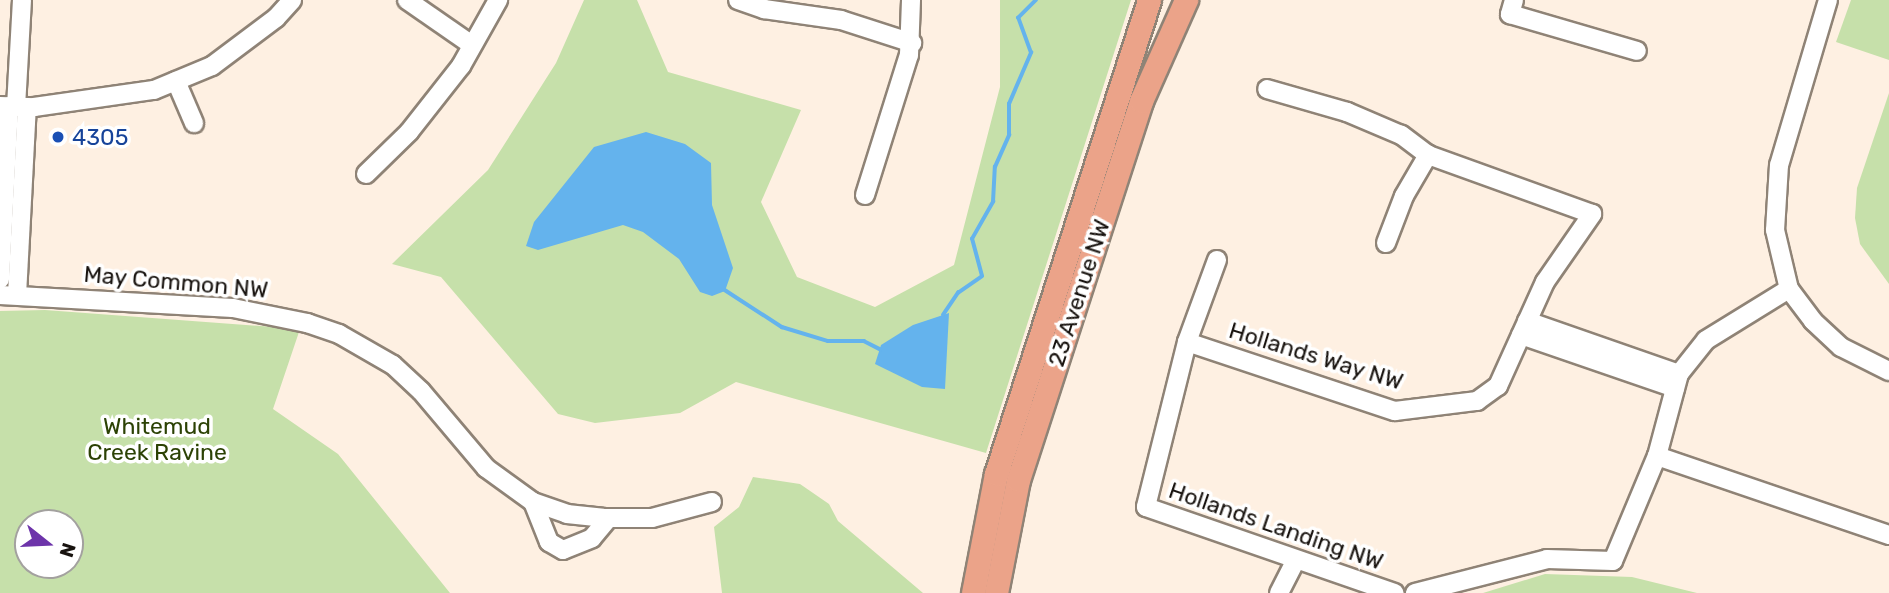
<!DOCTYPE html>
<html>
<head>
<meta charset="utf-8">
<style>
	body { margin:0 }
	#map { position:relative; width:1889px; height:593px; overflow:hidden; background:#fef0e2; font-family:Rubik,sans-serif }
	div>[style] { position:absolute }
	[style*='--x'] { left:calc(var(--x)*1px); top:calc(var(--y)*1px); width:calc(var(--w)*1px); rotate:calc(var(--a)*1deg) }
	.green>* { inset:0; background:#c6e0aa }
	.water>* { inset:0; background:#64b3ed }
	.stream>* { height:3.5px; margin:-1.75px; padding:0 1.75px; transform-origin:1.75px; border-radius:1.75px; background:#64b3ed }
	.roads { filter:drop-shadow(2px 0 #8f8376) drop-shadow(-2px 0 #8f8376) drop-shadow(0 2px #8f8376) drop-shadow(0 -2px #8f8376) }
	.minor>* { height:18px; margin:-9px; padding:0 9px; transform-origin:9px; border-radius:9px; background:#fff }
	.major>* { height:23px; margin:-11.5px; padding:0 11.5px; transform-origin:11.5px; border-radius:11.5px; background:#eba389 }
	.dots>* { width:19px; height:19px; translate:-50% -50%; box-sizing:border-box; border:4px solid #fff; border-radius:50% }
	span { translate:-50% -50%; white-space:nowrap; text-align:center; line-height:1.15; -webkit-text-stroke:7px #fff; paint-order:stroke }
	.transit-label { font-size:23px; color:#164399 }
	.left { translate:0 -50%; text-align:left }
	.street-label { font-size:23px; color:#18130f }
	.park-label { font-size:23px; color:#2c4205 }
	.north { position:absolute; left:14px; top:509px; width:70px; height:70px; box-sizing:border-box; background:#fff; border:2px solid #a3a19f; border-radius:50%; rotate:108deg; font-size:19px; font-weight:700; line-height:28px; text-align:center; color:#18130f }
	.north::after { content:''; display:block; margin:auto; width:24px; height:32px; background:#6d34aa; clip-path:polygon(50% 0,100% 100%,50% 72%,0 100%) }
</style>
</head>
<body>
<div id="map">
	<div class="green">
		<i style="clip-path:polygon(584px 0,637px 0,668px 72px,801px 110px,761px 202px,797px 277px,875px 307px,954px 265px,1000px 87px,1000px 0,1131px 0,986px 453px,736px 382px,680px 413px,595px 423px,558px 414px,441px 277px,392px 264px,488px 170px,556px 63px)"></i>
		<i style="clip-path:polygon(1851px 0,1889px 0,1889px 60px,1836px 42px)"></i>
		<i style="clip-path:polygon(1889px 93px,1889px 284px,1860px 244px,1855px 218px,1857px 188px)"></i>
		<i style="clip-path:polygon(evenodd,45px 310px,300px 329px,273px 409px,338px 454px,450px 593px,0 593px,0 311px,45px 310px,28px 523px,70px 523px,70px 565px,28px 565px,28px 523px)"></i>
		<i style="clip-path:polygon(753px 477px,800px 484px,829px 504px,838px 521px,923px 593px,722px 593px,714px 527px,739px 507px)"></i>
		<i style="clip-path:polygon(1545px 574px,1632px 577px,1697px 593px,1483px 593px)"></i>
	</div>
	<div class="water">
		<i style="clip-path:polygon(646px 132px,685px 144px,711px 163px,712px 205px,733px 268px,725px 291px,712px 296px,700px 292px,679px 259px,643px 232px,623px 225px,538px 250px,526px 246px,534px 222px,594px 147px)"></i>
		<i style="clip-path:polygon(949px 313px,945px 389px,922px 387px,875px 364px,881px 345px,913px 325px)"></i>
	</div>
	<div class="stream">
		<i style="--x:725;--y:290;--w:68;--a:33"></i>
		<i style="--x:782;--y:327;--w:48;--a:16.9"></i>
		<i style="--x:828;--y:341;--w:36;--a:0"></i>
		<i style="--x:864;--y:341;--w:18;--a:27"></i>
		<i style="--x:943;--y:315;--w:27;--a:-56"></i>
		<i style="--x:958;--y:293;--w:29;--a:-35"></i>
		<i style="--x:982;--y:276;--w:38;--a:-105"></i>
		<i style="--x:972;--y:239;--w:43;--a:-60.4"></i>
		<i style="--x:993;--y:202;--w:35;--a:-87"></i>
		<i style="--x:995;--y:167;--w:35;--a:-66"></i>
		<i style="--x:1009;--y:135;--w:31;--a:-90"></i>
		<i style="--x:1009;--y:104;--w:56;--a:-66.7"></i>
		<i style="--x:1031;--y:53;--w:37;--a:-110"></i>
		<i style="--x:1018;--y:18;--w:25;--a:-45"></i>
	</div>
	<div class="roads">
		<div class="minor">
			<i style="--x:407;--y:0;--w:79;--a:34.7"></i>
			<i style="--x:738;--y:0;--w:28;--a:19"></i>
			<i style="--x:764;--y:9;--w:78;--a:8.1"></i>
			<i style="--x:841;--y:20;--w:75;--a:17.9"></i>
			<i style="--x:1514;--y:0;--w:15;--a:106"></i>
			<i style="--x:1510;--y:14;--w:132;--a:16.2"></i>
			<i style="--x:1828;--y:0;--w:172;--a:106.5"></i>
			<i style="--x:1779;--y:165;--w:65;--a:93.5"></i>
			<i style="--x:1775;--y:230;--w:61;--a:76.7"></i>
			<i style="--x:1789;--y:289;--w:40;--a:53"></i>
			<i style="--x:1813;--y:321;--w:38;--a:43"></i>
			<i style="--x:1841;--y:347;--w:54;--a:26.6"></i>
			<i style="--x:176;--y:81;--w:46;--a:66.8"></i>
			<i style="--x:0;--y:106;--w:34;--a:2"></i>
			<i style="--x:34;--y:107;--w:121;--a:-8.1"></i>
			<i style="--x:154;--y:90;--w:63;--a:-22.5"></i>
			<i style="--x:212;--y:66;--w:80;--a:-36.9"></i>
			<i style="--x:276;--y:18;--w:24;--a:-48"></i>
			<i style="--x:16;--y:107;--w:107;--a:-86.8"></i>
			<i style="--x:366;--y:174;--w:60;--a:-44.3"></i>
			<i style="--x:409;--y:132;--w:84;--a:-51.8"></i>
			<i style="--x:461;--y:66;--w:76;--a:-60.7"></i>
			<i style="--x:865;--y:195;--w:147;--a:-72.6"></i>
			<i style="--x:909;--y:55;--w:55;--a:-87.9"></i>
			<i style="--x:1386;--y:243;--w:50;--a:-69"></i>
			<i style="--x:1404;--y:196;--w:48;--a:-59.7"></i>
			<i style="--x:1217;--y:260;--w:87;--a:110.1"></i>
			<i style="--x:1187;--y:342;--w:170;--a:104"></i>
			<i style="--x:1146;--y:507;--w:263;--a:19.1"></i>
			<i style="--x:0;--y:279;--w:173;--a:-87"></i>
			<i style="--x:0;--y:295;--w:233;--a:3.2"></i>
			<i style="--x:233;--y:308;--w:76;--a:11.5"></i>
			<i style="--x:307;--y:323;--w:34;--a:19"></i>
			<i style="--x:339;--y:334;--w:62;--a:29.9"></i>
			<i style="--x:393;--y:365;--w:38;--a:43"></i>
			<i style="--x:421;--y:391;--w:101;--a:49.8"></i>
			<i style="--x:486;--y:468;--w:58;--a:35.9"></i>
			<i style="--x:533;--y:502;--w:36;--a:19"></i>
			<i style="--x:567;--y:514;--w:36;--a:6"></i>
			<i style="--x:603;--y:518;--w:49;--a:0"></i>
			<i style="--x:652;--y:518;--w:62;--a:-14.9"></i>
			<i style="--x:17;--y:295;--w:188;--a:-87"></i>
			<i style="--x:1527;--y:321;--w:161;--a:19.2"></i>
			<i style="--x:1521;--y:335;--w:163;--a:19"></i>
			<i style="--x:1187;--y:342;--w:219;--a:18.4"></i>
			<i style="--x:1395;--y:411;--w:83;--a:-7"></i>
			<i style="--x:1477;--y:401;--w:26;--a:-36"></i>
			<i style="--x:1498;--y:386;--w:114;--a:-65.7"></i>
			<i style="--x:1545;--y:282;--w:83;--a:-55.3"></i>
			<i style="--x:1592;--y:214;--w:174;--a:-160.2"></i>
			<i style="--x:1428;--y:155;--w:34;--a:-143"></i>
			<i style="--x:1401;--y:135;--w:59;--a:-156.9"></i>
			<i style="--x:1347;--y:112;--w:83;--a:-164"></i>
			<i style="--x:1657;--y:456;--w:245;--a:18.8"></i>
			<i style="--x:533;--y:502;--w:43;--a:68.2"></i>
			<i style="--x:549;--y:542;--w:16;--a:30"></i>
			<i style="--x:563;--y:550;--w:31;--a:-22"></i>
			<i style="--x:592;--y:538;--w:26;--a:-50"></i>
			<i style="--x:1279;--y:593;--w:35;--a:-63"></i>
			<i style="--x:1415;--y:593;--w:136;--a:-14.4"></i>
			<i style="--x:1547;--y:559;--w:66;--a:1.7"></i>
			<i style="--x:1613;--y:561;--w:114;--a:-67.3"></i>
			<i style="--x:1657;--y:456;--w:85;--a:-75"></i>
			<i style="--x:1679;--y:374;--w:43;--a:-51.5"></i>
			<i style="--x:1706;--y:340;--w:97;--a:-31.6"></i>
		</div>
		<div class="major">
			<i style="--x:973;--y:593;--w:121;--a:-79.1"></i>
			<i style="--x:996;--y:474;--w:498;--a:-72.1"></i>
			<i style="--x:996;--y:593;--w:115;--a:-79"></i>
			<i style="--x:1018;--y:480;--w:398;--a:-72"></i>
			<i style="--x:1141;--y:101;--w:111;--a:-66"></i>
		</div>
	</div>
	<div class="dots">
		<i style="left:58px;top:137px;background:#1a4fb4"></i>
	</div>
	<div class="transit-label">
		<span class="left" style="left:72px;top:137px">4305</span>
	</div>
	<div class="street-label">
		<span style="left:176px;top:282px;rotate:5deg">May Common NW</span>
		<span style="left:1079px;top:293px;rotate:-72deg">23 Avenue NW</span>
		<span style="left:1316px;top:356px;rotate:17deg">Hollands Way NW</span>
		<span style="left:1276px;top:526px;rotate:19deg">Hollands Landing NW</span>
	</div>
	<div class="park-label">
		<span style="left:157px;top:439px">Whitemud<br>Creek Ravine</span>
	</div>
	<div class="north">N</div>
</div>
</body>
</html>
